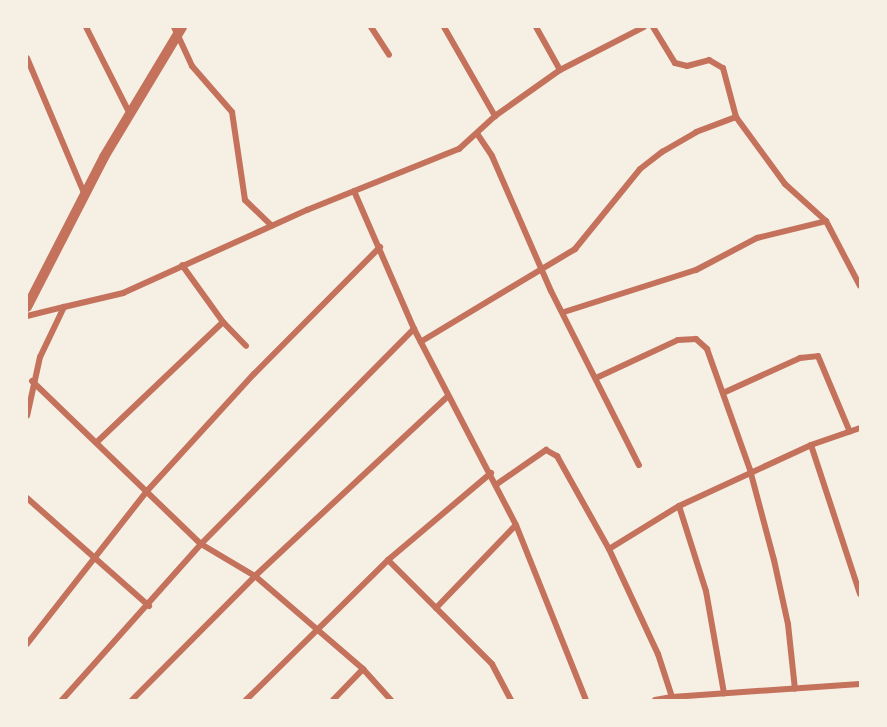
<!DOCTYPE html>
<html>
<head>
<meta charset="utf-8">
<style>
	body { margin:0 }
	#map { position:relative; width:887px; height:727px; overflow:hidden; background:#f6efe4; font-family:Inter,sans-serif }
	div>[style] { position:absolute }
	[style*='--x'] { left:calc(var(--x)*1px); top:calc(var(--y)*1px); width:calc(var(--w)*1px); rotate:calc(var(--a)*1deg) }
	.minor>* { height:6px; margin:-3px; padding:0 3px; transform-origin:3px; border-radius:3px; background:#c5725c }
	.tertiary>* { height:10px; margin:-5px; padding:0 5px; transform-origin:5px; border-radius:5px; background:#c5725c }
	span { translate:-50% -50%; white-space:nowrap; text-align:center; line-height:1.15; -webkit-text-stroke:5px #f6efe4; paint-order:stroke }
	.frame { position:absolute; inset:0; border:28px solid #f6efe4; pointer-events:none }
</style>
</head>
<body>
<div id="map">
	<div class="minor">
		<i style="--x:86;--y:27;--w:95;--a:63.2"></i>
		<i style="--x:174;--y:27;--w:43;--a:65.2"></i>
		<i style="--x:192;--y:66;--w:61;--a:49"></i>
		<i style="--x:232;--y:112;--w:89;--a:81.6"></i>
		<i style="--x:245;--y:200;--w:37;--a:44"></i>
		<i style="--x:371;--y:27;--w:33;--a:57"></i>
		<i style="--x:444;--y:27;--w:103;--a:60.2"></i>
		<i style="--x:536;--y:27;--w:49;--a:60.8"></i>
		<i style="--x:653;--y:27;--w:42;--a:58.6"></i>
		<i style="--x:675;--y:63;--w:12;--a:14"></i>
		<i style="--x:687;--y:66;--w:23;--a:-15"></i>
		<i style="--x:709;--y:60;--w:16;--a:30"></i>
		<i style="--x:723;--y:68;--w:51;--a:75.1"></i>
		<i style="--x:27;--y:58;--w:147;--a:67.1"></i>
		<i style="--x:478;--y:135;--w:25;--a:56"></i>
		<i style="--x:492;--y:156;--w:147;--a:66.4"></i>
		<i style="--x:551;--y:291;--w:195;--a:63.2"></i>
		<i style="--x:354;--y:191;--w:150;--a:66.5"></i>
		<i style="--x:414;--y:329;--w:221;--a:62.5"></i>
		<i style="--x:516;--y:525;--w:188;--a:68.2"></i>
		<i style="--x:64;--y:307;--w:61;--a:-13.3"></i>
		<i style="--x:123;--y:293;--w:202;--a:-24.3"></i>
		<i style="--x:307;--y:210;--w:164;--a:-21.9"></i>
		<i style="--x:459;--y:149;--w:49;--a:-42.5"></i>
		<i style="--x:495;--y:116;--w:80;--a:-35.3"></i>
		<i style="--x:560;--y:70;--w:94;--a:-27.1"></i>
		<i style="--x:564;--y:312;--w:139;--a:-17.7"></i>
		<i style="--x:696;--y:270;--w:69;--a:-27.7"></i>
		<i style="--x:757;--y:238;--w:71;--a:-13.8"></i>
		<i style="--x:27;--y:316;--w:38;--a:-14"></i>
		<i style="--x:64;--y:307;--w:55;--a:115.6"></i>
		<i style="--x:40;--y:357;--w:60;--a:102.4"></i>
		<i style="--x:223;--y:322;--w:33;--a:46"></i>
		<i style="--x:422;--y:341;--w:179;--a:-31"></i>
		<i style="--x:575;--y:249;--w:103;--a:-50.9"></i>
		<i style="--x:640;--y:169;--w:28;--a:-38"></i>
		<i style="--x:662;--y:152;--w:39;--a:-30"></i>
		<i style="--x:696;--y:132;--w:43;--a:-20.6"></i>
		<i style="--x:736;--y:117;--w:83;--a:53.8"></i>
		<i style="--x:785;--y:184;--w:55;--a:42.1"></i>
		<i style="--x:826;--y:221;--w:73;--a:62.4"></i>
		<i style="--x:596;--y:378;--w:90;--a:-24.9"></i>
		<i style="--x:678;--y:340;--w:18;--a:-3"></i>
		<i style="--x:696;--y:339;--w:15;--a:42"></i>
		<i style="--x:707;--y:349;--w:128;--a:70.4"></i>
		<i style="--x:750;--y:470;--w:93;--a:75.1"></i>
		<i style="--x:774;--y:560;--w:66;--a:77.7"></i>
		<i style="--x:788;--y:624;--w:65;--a:83.9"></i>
		<i style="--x:32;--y:381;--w:235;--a:44"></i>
		<i style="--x:201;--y:544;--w:63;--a:30.7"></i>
		<i style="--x:255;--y:576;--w:143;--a:40.7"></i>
		<i style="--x:363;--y:669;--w:42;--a:47.9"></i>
		<i style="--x:723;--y:393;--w:85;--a:-24.4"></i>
		<i style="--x:800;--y:358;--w:18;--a:-6"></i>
		<i style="--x:818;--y:356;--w:82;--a:67.2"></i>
		<i style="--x:860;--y:428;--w:52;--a:160.9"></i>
		<i style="--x:811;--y:445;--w:157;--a:71.8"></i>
		<i style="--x:97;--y:442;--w:174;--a:-43.6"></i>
		<i style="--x:223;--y:322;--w:70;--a:-125.7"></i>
		<i style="--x:497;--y:484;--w:60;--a:-34.8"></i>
		<i style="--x:546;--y:450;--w:13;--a:29"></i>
		<i style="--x:557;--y:456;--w:107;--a:60.8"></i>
		<i style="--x:609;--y:549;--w:116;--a:65"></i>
		<i style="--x:658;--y:654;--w:45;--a:72"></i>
		<i style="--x:672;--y:697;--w:188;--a:-4"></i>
		<i style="--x:27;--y:498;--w:163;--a:41.5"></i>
		<i style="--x:679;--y:506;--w:89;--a:72.4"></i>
		<i style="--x:706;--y:591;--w:104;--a:80"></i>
		<i style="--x:609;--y:549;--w:82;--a:-31.6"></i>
		<i style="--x:679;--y:506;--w:145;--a:-24.8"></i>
		<i style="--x:388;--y:560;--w:147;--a:45"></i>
		<i style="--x:492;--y:664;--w:41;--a:62.2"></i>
		<i style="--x:436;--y:608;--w:115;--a:-46.1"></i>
		<i style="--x:27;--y:644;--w:194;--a:-51.9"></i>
		<i style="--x:147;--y:491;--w:159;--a:-47.6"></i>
		<i style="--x:254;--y:374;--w:179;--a:-45.2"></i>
		<i style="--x:62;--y:700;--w:209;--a:-48.3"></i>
		<i style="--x:201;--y:544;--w:303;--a:-45.3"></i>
		<i style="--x:132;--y:700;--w:175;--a:-45.2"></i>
		<i style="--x:255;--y:576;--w:264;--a:-43"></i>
		<i style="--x:246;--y:700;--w:199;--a:-44.6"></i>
		<i style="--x:388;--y:560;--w:135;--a:-40.2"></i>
		<i style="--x:333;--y:700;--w:43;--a:-45.9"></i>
		<i style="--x:655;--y:700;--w:17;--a:-10"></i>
	</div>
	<div class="tertiary">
		<i style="--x:27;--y:307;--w:169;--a:-62.8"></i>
		<i style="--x:104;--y:157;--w:152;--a:-59"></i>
	</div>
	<div class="frame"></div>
</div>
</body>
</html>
